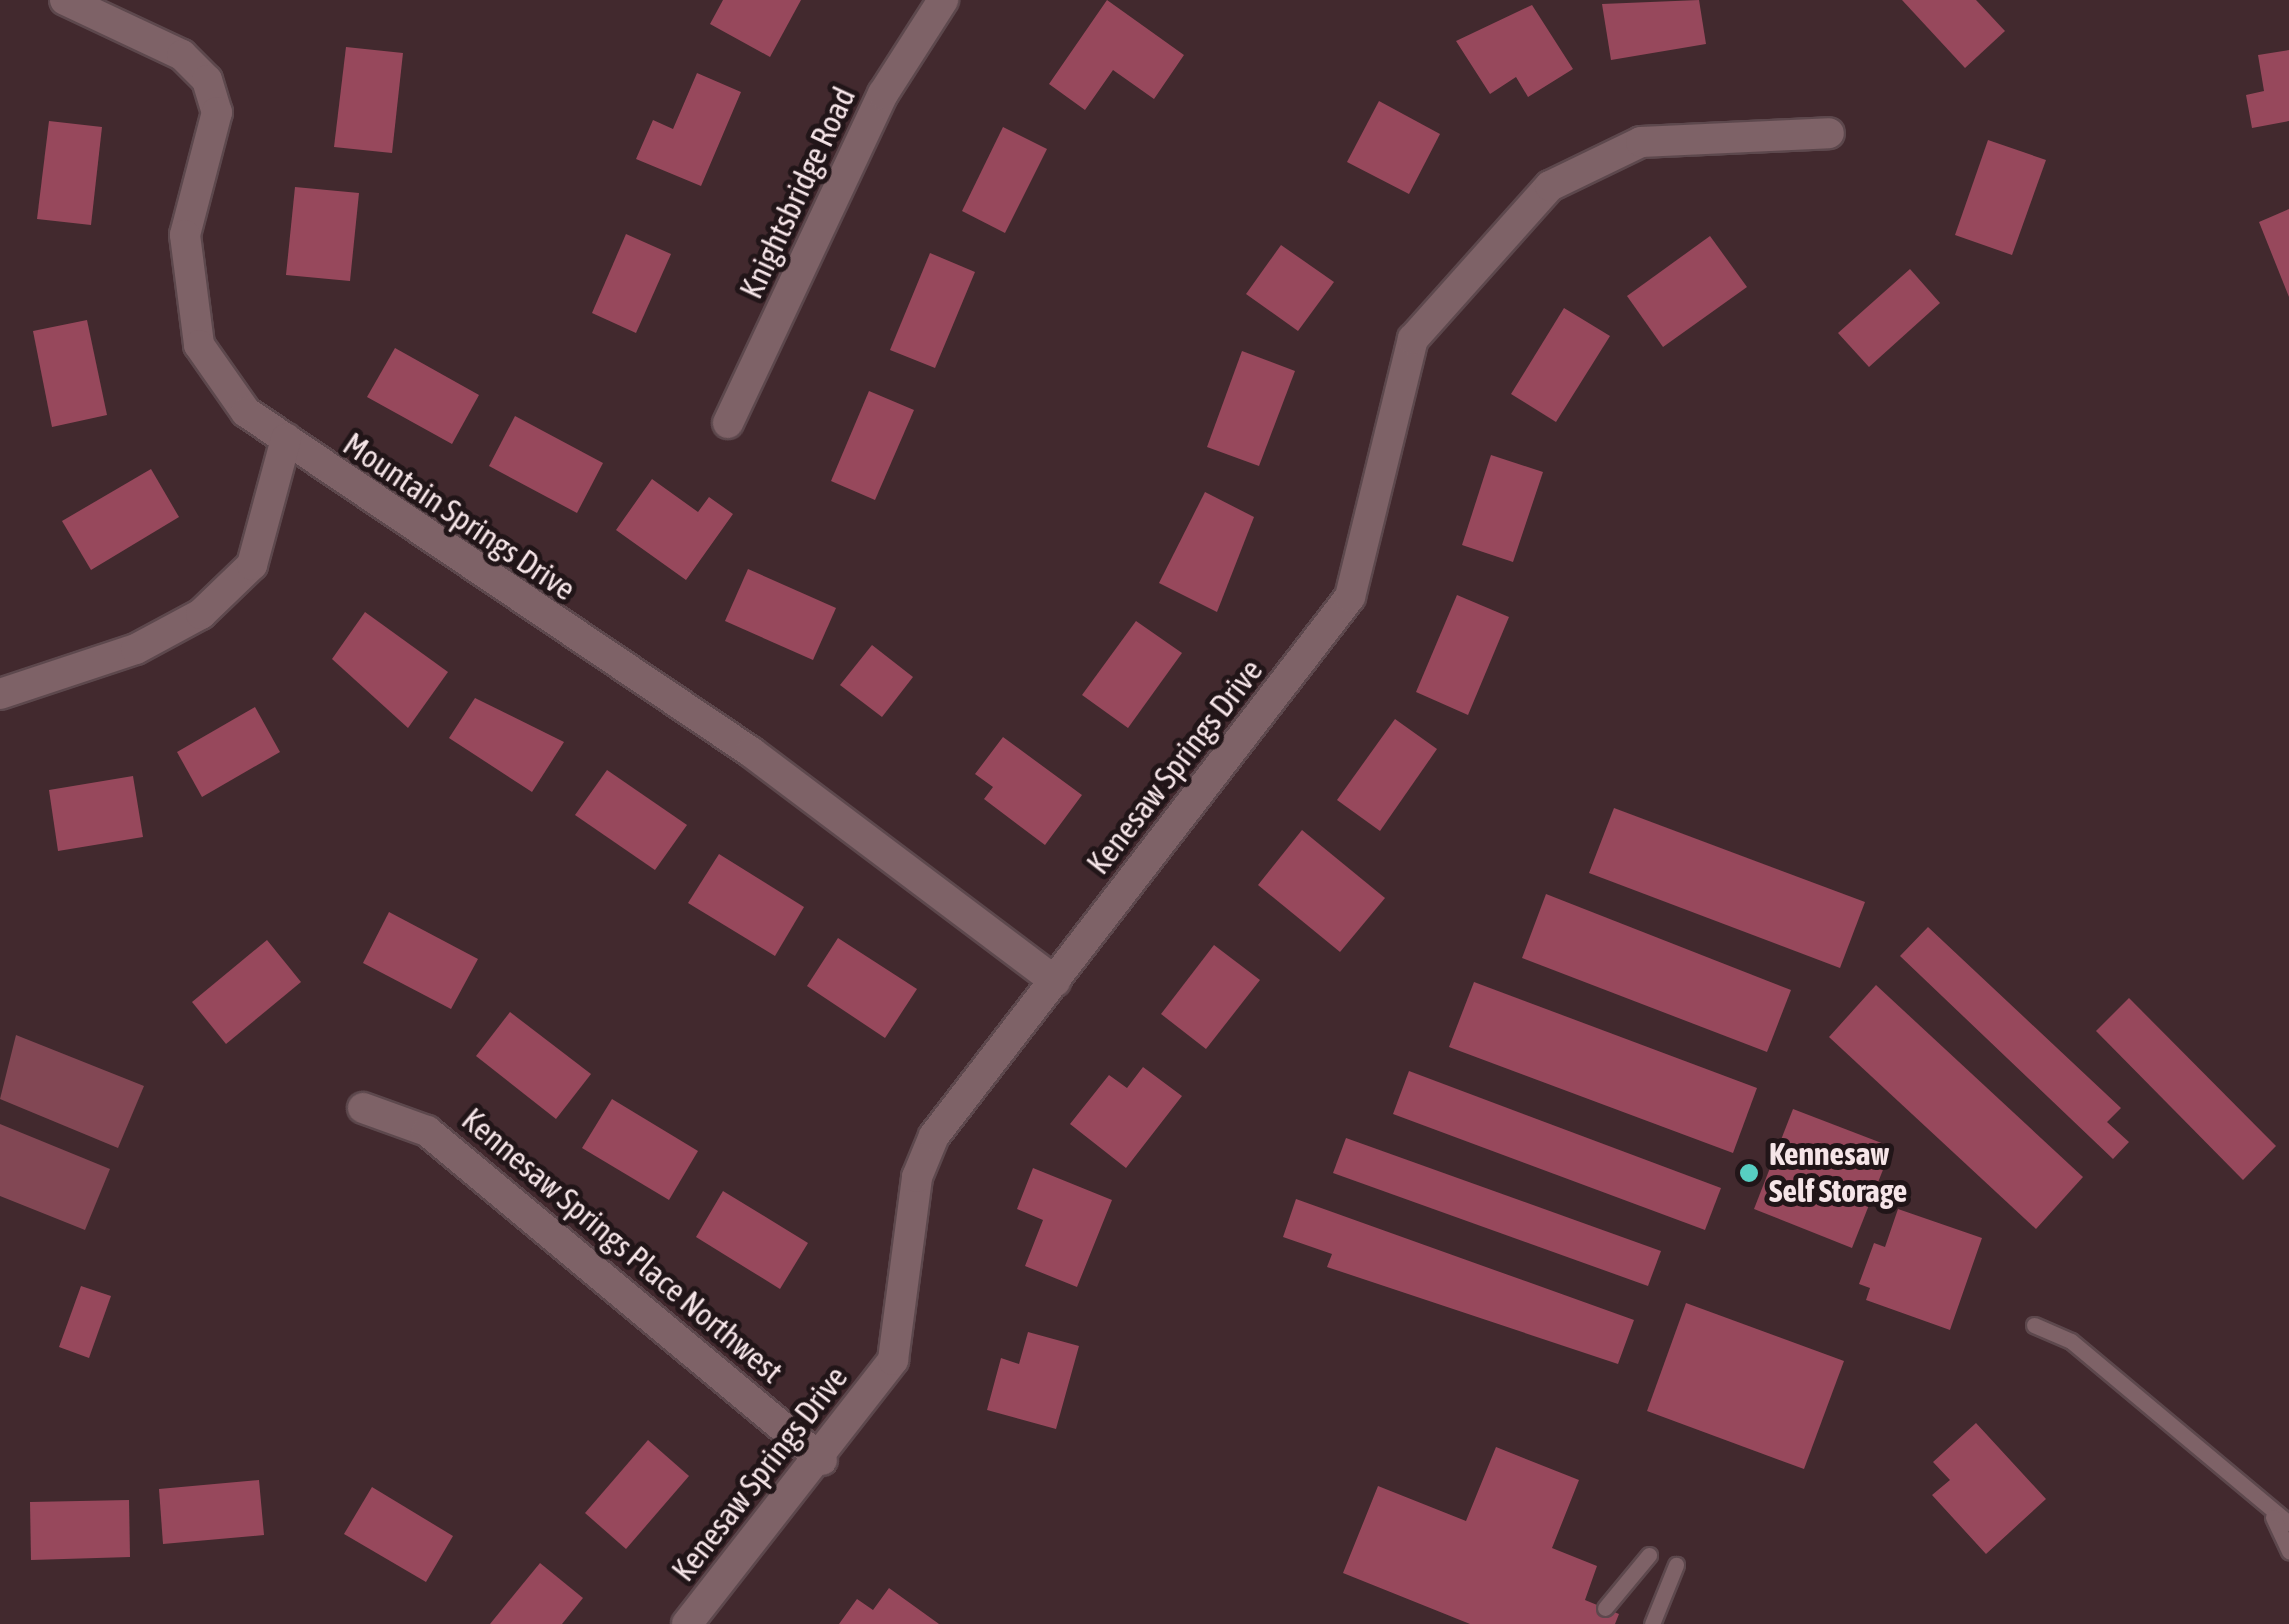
<!DOCTYPE html>
<html>
<head>
<meta charset="utf-8">
<style>
	body { margin:0 }
	#map { position:relative; width:2289px; height:1624px; overflow:hidden; background:#42292e; font-family:"Asap Condensed",sans-serif }
	div>[style] { position:absolute }
	[style*='--x'] { left:calc(var(--x)*1px); top:calc(var(--y)*1px); width:calc(var(--w)*1px); rotate:calc(var(--a)*1deg) }
	.green>* { inset:0; background:#824754 }
	.building>* { inset:0; background:#97485c }
	.roads { filter:drop-shadow(2px 0 #5d484d) drop-shadow(-2px 0 #5d484d) drop-shadow(0 2px #5d484d) drop-shadow(0 -2px #5d484d) }
	.service>* { height:15px; margin:-7.5px; padding:0 7.5px; transform-origin:7.5px; border-radius:7.5px; background:#7e6267 }
	.minor>* { height:30px; margin:-15px; padding:0 15px; transform-origin:15px; border-radius:15px; background:#7e6267 }
	.dots>* { width:28px; height:28px; translate:-50% -50%; box-sizing:border-box; border:5px solid #211518; border-radius:50% }
	span { translate:-50% -50%; white-space:nowrap; text-align:center; line-height:1.15; -webkit-text-stroke:10px #211518; paint-order:stroke }
	.street-label { font-size:32px; color:#f6e5e8 }
	.poi-label { font-size:32px; color:#f6e5e8; font-weight:700 }
	.left { translate:0 -50%; text-align:left }
</style>
</head>
<body>
<div id="map">
	<div class="green">
		<i style="clip-path:polygon(16px 1035px,144px 1086px,118px 1148px,0 1099px)"></i>
		<i style="clip-path:polygon(0 1124px,110px 1169px,85px 1230px,0 1196px)"></i>
	</div>
	<div class="building">
		<i style="clip-path:polygon(723px 0,801px 0,770px 57px,710px 24px)"></i>
		<i style="clip-path:polygon(1107px 0,1184px 55px,1154px 99px,1113px 70px,1085px 110px,1049px 84px)"></i>
		<i style="clip-path:polygon(1699px 0,1706px 44px,1611px 60px,1602px 4px)"></i>
		<i style="clip-path:polygon(1902px 0,1976px 0,2005px 31px,1965px 68px)"></i>
		<i style="clip-path:polygon(1532px 5px,1573px 69px,1528px 97px,1516px 77px,1490px 94px,1456px 41px)"></i>
		<i style="clip-path:polygon(346px 47px,403px 53px,392px 153px,334px 147px)"></i>
		<i style="clip-path:polygon(2289px 50px,2289px 121px,2252px 128px,2246px 95px,2264px 91px,2258px 55px)"></i>
		<i style="clip-path:polygon(697px 73px,741px 92px,701px 186px,636px 159px,653px 120px,673px 129px)"></i>
		<i style="clip-path:polygon(1379px 101px,1440px 134px,1409px 194px,1347px 162px)"></i>
		<i style="clip-path:polygon(49px 121px,102px 127px,91px 225px,37px 219px)"></i>
		<i style="clip-path:polygon(1003px 127px,1047px 149px,1005px 233px,962px 211px)"></i>
		<i style="clip-path:polygon(1988px 140px,2046px 160px,2012px 255px,1955px 235px)"></i>
		<i style="clip-path:polygon(295px 187px,359px 193px,350px 281px,286px 275px)"></i>
		<i style="clip-path:polygon(2289px 209px,2289px 297px,2259px 222px)"></i>
		<i style="clip-path:polygon(626px 234px,671px 254px,636px 333px,592px 313px)"></i>
		<i style="clip-path:polygon(1710px 236px,1747px 287px,1663px 347px,1627px 296px)"></i>
		<i style="clip-path:polygon(1281px 245px,1334px 282px,1298px 331px,1246px 294px)"></i>
		<i style="clip-path:polygon(930px 253px,975px 272px,935px 368px,890px 350px)"></i>
		<i style="clip-path:polygon(1910px 269px,1940px 303px,1869px 367px,1838px 333px)"></i>
		<i style="clip-path:polygon(1564px 308px,1610px 336px,1556px 422px,1511px 394px)"></i>
		<i style="clip-path:polygon(87px 320px,107px 415px,52px 427px,33px 331px)"></i>
		<i style="clip-path:polygon(395px 348px,479px 395px,452px 444px,367px 397px)"></i>
		<i style="clip-path:polygon(1242px 351px,1295px 371px,1259px 466px,1207px 447px)"></i>
		<i style="clip-path:polygon(869px 391px,914px 410px,875px 500px,831px 481px)"></i>
		<i style="clip-path:polygon(515px 416px,603px 463px,577px 513px,489px 466px)"></i>
		<i style="clip-path:polygon(1491px 455px,1543px 472px,1513px 562px,1462px 545px)"></i>
		<i style="clip-path:polygon(151px 469px,179px 517px,91px 570px,62px 521px)"></i>
		<i style="clip-path:polygon(652px 479px,698px 512px,709px 497px,733px 514px,686px 580px,616px 530px)"></i>
		<i style="clip-path:polygon(1205px 492px,1254px 517px,1217px 612px,1159px 583px)"></i>
		<i style="clip-path:polygon(748px 569px,836px 608px,813px 660px,725px 621px)"></i>
		<i style="clip-path:polygon(1457px 595px,1509px 617px,1468px 715px,1416px 692px)"></i>
		<i style="clip-path:polygon(365px 612px,448px 672px,408px 728px,332px 659px)"></i>
		<i style="clip-path:polygon(1136px 621px,1182px 653px,1128px 728px,1082px 695px)"></i>
		<i style="clip-path:polygon(872px 645px,913px 677px,882px 717px,840px 685px)"></i>
		<i style="clip-path:polygon(475px 698px,564px 742px,532px 792px,449px 738px)"></i>
		<i style="clip-path:polygon(255px 707px,280px 752px,202px 797px,177px 752px)"></i>
		<i style="clip-path:polygon(1395px 719px,1437px 749px,1380px 831px,1337px 800px)"></i>
		<i style="clip-path:polygon(1003px 737px,1082px 795px,1045px 845px,984px 799px,993px 787px,975px 774px)"></i>
		<i style="clip-path:polygon(607px 770px,687px 825px,655px 870px,575px 815px)"></i>
		<i style="clip-path:polygon(133px 776px,143px 837px,58px 851px,49px 790px)"></i>
		<i style="clip-path:polygon(1614px 808px,1865px 902px,1840px 968px,1589px 873px)"></i>
		<i style="clip-path:polygon(1302px 830px,1385px 898px,1340px 952px,1258px 885px)"></i>
		<i style="clip-path:polygon(719px 854px,804px 907px,775px 956px,688px 903px)"></i>
		<i style="clip-path:polygon(1546px 894px,1791px 990px,1767px 1052px,1522px 958px)"></i>
		<i style="clip-path:polygon(389px 912px,478px 959px,451px 1009px,363px 963px)"></i>
		<i style="clip-path:polygon(1928px 927px,2121px 1108px,2107px 1122px,2129px 1142px,2113px 1159px,1900px 956px)"></i>
		<i style="clip-path:polygon(838px 938px,917px 989px,885px 1038px,807px 986px)"></i>
		<i style="clip-path:polygon(267px 940px,301px 982px,226px 1044px,192px 1002px)"></i>
		<i style="clip-path:polygon(1214px 945px,1260px 980px,1206px 1049px,1161px 1014px)"></i>
		<i style="clip-path:polygon(1474px 982px,1757px 1088px,1733px 1153px,1449px 1047px)"></i>
		<i style="clip-path:polygon(1876px 985px,2083px 1177px,2036px 1229px,1829px 1037px)"></i>
		<i style="clip-path:polygon(2129px 998px,2276px 1146px,2243px 1180px,2096px 1031px)"></i>
		<i style="clip-path:polygon(510px 1012px,591px 1074px,556px 1119px,476px 1056px)"></i>
		<i style="clip-path:polygon(1143px 1067px,1182px 1096px,1126px 1168px,1070px 1124px,1109px 1075px,1127px 1088px)"></i>
		<i style="clip-path:polygon(1409px 1071px,1721px 1188px,1705px 1230px,1393px 1114px)"></i>
		<i style="clip-path:polygon(612px 1099px,698px 1151px,669px 1200px,582px 1148px)"></i>
		<i style="clip-path:polygon(1793px 1109px,1892px 1147px,1852px 1248px,1754px 1209px)"></i>
		<i style="clip-path:polygon(1346px 1138px,1661px 1251px,1648px 1286px,1333px 1173px)"></i>
		<i style="clip-path:polygon(1033px 1168px,1112px 1200px,1077px 1287px,1025px 1266px,1043px 1220px,1017px 1209px)"></i>
		<i style="clip-path:polygon(723px 1191px,808px 1243px,780px 1289px,696px 1237px)"></i>
		<i style="clip-path:polygon(1296px 1199px,1634px 1320px,1618px 1364px,1327px 1267px,1332px 1254px,1283px 1237px)"></i>
		<i style="clip-path:polygon(1898px 1209px,1982px 1238px,1950px 1330px,1866px 1300px,1870px 1288px,1859px 1284px,1874px 1243px,1885px 1247px)"></i>
		<i style="clip-path:polygon(81px 1286px,111px 1296px,89px 1358px,59px 1347px)"></i>
		<i style="clip-path:polygon(1686px 1303px,1844px 1361px,1804px 1469px,1647px 1411px)"></i>
		<i style="clip-path:polygon(1028px 1332px,1079px 1346px,1056px 1429px,987px 1410px,1001px 1358px,1019px 1364px)"></i>
		<i style="clip-path:polygon(1976px 1423px,2046px 1499px,1986px 1554px,1932px 1495px,1950px 1480px,1933px 1462px)"></i>
		<i style="clip-path:polygon(648px 1440px,689px 1476px,626px 1549px,585px 1513px)"></i>
		<i style="clip-path:polygon(1496px 1447px,1579px 1480px,1552px 1548px,1597px 1566px,1585px 1600px,1619px 1614px,1615px 1624px,1470px 1624px,1343px 1573px,1378px 1486px,1466px 1521px)"></i>
		<i style="clip-path:polygon(259px 1480px,264px 1535px,163px 1544px,159px 1489px)"></i>
		<i style="clip-path:polygon(372px 1487px,453px 1536px,426px 1582px,344px 1534px)"></i>
		<i style="clip-path:polygon(129px 1500px,130px 1557px,31px 1560px,30px 1502px)"></i>
		<i style="clip-path:polygon(540px 1563px,583px 1598px,562px 1624px,490px 1624px)"></i>
		<i style="clip-path:polygon(889px 1588px,939px 1624px,839px 1624px,857px 1599px,873px 1610px)"></i>
	</div>
	<div class="roads">
		<div class="service">
			<i style="--x:2034;--y:1325;--w:40;--a:23.4"></i>
			<i style="--x:2071;--y:1341;--w:284;--a:39.9"></i>
			<i style="--x:2273;--y:1517;--w:38;--a:65"></i>
			<i style="--x:1605;--y:1608;--w:69;--a:-50.3"></i>
			<i style="--x:1652;--y:1624;--w:64;--a:-67.9"></i>
		</div>
		<div class="minor">
			<i style="--x:65;--y:0;--w:129;--a:25.2"></i>
			<i style="--x:182;--y:55;--w:35;--a:45"></i>
			<i style="--x:207;--y:80;--w:34;--a:73"></i>
			<i style="--x:217;--y:112;--w:127;--a:104.6"></i>
			<i style="--x:185;--y:235;--w:111;--a:82.7"></i>
			<i style="--x:199;--y:345;--w:82;--a:55"></i>
			<i style="--x:246;--y:412;--w:609;--a:33.95"></i>
			<i style="--x:751;--y:752;--w:381;--a:37"></i>
			<i style="--x:728;--y:423;--w:364;--a:-64.8"></i>
			<i style="--x:883;--y:94;--w:112;--a:-57.4"></i>
			<i style="--x:0;--y:694;--w:143;--a:-18.3"></i>
			<i style="--x:136;--y:649;--w:74;--a:-28.3"></i>
			<i style="--x:201;--y:614;--w:71;--a:-43.9"></i>
			<i style="--x:252;--y:565;--w:131;--a:-74.9"></i>
			<i style="--x:363;--y:1108;--w:68;--a:19.8"></i>
			<i style="--x:427;--y:1131;--w:514;--a:39.79"></i>
			<i style="--x:687;--y:1624;--w:335;--a:-52"></i>
			<i style="--x:893;--y:1360;--w:185;--a:-82.5"></i>
			<i style="--x:917;--y:1177;--w:44;--a:-67.5"></i>
			<i style="--x:934;--y:1136;--w:681;--a:-52.34"></i>
			<i style="--x:1350;--y:597;--w:266;--a:-76.3"></i>
			<i style="--x:1413;--y:339;--w:205;--a:-48.2"></i>
			<i style="--x:1550;--y:186;--w:101;--a:-25.8"></i>
			<i style="--x:1641;--y:142;--w:188;--a:-2.7"></i>
		</div>
	</div>
	<div class="dots">
		<i style="left:1749px;top:1173px;background:#57cec2"></i>
	</div>
	<div class="street-label">
		<span style="left:798px;top:193px;rotate:-65deg">Knightsbridge Road</span>
		<span style="left:459px;top:517px;rotate:34deg">Mountain Springs Drive</span>
		<span style="left:1175px;top:767px;rotate:-52deg">Kenesaw Springs Drive</span>
		<span style="left:622px;top:1246px;rotate:40deg">Kennesaw Springs Place Northwest</span>
		<span style="left:760px;top:1474px;rotate:-52deg">Kenesaw Springs Drive</span>
	</div>
	<div class="poi-label">
		<span class="left" style="left:1769px;top:1173px">Kennesaw<br>Self Storage</span>
	</div>
</div>
</body>
</html>
